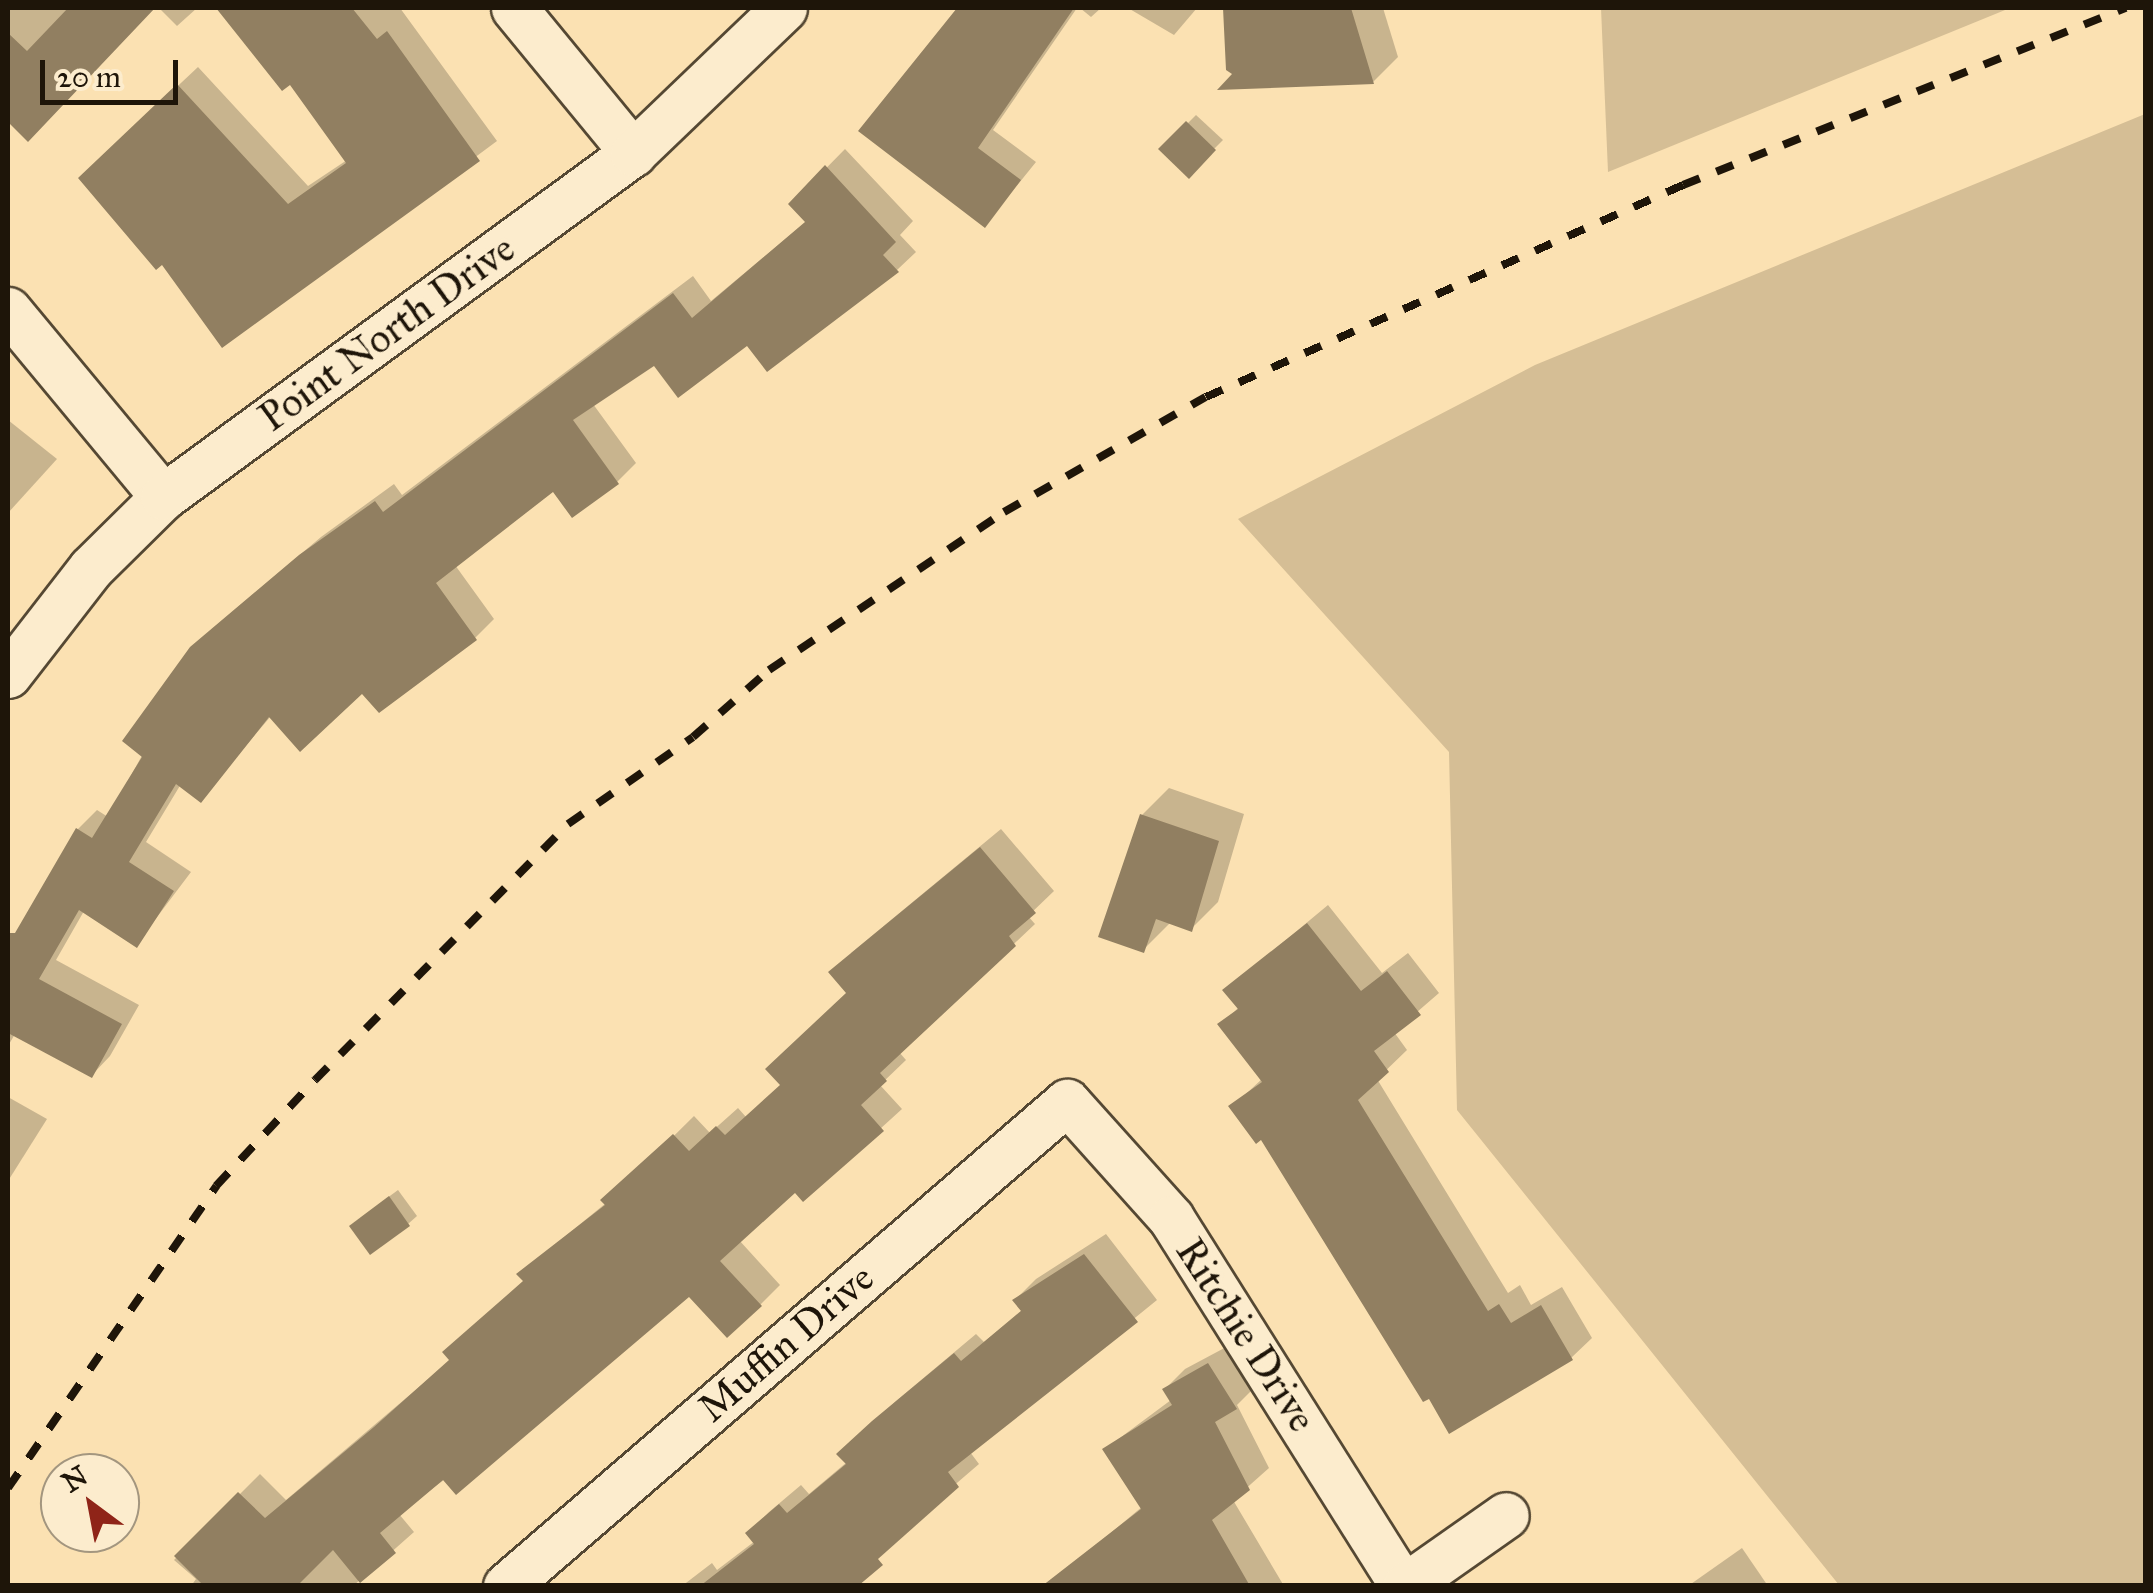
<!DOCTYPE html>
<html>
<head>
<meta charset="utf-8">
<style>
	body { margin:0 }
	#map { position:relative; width:2153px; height:1593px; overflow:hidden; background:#fbe1b2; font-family:"IM FELL Great Primer",serif }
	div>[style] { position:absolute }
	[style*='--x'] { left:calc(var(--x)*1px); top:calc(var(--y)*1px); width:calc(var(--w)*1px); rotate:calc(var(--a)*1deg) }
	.green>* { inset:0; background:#d5be95 }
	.shadow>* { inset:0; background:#0003 }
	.building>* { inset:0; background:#917f61 }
	.roads { filter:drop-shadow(2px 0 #554833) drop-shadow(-2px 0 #554833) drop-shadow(0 2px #554833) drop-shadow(0 -2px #554833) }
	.minor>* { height:45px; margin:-22.5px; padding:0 22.5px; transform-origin:22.5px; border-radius:22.5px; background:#fceccd }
	.rail>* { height:8px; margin-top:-4px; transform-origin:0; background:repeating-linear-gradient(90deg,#1e1509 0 18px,transparent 0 36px) }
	span { translate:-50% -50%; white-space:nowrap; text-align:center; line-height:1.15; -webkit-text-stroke:8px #fceccd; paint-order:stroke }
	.street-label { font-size:40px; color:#1e1509 }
	.frame { position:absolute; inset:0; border:10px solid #1e1509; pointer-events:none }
	.north { position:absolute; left:40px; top:1453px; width:100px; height:100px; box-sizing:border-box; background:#fceccd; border:2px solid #a3967f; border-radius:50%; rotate:328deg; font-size:28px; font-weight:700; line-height:40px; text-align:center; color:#1e1509 }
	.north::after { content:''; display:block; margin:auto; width:35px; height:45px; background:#8f2418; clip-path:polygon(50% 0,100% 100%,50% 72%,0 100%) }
	.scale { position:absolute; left:40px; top:60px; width:138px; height:45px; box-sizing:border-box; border:5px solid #1e1509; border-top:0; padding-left:12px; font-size:30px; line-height:35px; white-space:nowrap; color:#1e1509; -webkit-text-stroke:8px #fceccd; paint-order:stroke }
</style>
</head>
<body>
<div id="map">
	<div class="green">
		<i style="clip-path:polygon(1601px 8px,2010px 8px,1608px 172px)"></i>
		<i style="clip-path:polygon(2145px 114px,2145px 1585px,1839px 1585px,1457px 1110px,1449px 752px,1238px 519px,1535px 365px)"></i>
	</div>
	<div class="shadow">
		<i style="clip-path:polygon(8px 8px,153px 8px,28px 138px,8px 119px)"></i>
		<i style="clip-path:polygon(159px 8px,197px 8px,177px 26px)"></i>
		<i style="clip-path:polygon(219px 8px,400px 8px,497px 141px,222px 345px,100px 159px,198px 67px,308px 186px,347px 160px,290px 81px,282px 88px)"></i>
		<i style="clip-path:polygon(960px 8px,1077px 8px,993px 130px,1036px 162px,985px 225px,861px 130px)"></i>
		<i style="clip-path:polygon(1080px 8px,1101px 8px,1091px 17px)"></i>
		<i style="clip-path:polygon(1128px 8px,1197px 8px,1174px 35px)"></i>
		<i style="clip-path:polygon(1225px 8px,1383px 8px,1398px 57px,1373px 82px,1236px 74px,1228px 69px)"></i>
		<i style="clip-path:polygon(1196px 115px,1223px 140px,1188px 175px,1162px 149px)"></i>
		<i style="clip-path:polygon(845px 149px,913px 221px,900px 235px,916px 252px,897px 270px,748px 342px,654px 363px,593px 404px,636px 463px,617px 482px,554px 489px,455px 565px,494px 619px,475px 638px,362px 691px,271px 716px,200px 800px,181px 784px,146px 842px,191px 872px,136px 945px,84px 911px,56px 960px,139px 1005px,110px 1056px,92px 1075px,15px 1034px,8px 1046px,8px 947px,78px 829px,97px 810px,108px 817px,212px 629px,321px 537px,394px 484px,402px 495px,693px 276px,711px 301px,807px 221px,791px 204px)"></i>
		<i style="clip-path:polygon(8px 420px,57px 459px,8px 513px)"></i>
		<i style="clip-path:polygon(1169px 788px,1244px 814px,1218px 902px,1191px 929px,1171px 922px,1143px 950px,1142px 815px)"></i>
		<i style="clip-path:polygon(1001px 829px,1054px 891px,1028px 916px,1035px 924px,899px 1052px,906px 1060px,880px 1085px,902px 1109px,803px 1199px,795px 1190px,739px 1240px,780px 1285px,760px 1305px,689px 1293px,399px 1514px,414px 1532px,353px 1586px,191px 1586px,196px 1579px,174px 1560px,260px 1474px,286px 1500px,452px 1359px,525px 1280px,519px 1274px,606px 1203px,694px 1116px,710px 1133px,738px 1108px,746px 1117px,782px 1084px,849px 993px,851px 953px)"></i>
		<i style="clip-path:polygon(1328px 905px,1382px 973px,1408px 953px,1439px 993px,1394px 1032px,1407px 1050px,1377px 1079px,1508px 1293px,1520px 1285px,1531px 1305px,1562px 1287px,1592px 1338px,1571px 1358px,1450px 1430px,1262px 1137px,1232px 1107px,1263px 1078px,1221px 1025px,1239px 1007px,1226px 990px)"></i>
		<i style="clip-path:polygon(8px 1097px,47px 1119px,8px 1181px)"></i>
		<i style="clip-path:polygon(398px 1190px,417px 1216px,408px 1224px,360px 1218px)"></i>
		<i style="clip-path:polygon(1106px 1234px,1157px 1300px,970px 1452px,979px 1464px,837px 1586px,682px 1586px,712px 1563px,717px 1570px,755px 1541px,748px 1533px,769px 1512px,801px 1485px,809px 1494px,847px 1462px,861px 1433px,896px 1401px,976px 1334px,984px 1342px,1022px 1310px,1015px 1300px,1036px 1279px)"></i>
		<i style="clip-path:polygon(1230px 1345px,1256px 1386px,1237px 1405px,1269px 1468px,1233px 1500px,1284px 1586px,1047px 1586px,1143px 1506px,1105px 1449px,1171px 1400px,1165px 1389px,1185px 1369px)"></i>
		<i style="clip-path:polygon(1742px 1548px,1768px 1586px,1688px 1586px)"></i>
	</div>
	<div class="building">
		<i style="clip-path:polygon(68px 8px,155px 8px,28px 142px,8px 122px,8px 33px,27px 51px)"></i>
		<i style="clip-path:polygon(216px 8px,352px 8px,377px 39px,387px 31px,480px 161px,222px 348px,162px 265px,156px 270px,78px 178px,177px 84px,288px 204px,346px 163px,290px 85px,282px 91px)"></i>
		<i style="clip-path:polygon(957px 8px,1074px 8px,978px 148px,1021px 180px,985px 228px,858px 131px)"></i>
		<i style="clip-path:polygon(1223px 8px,1351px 8px,1374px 84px,1217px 90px,1232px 74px,1226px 70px)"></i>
		<i style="clip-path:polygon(1186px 121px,1216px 150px,1189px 179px,1158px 149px)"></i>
		<i style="clip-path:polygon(825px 165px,896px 242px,883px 255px,899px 272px,767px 372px,747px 346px,678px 398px,654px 366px,573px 420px,619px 484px,572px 518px,553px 492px,436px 583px,477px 640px,379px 713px,362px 694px,300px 752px,269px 717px,201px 803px,176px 784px,129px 862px,174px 891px,137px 948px,79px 910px,39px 979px,122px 1024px,92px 1078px,8px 1033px,8px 933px,15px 933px,76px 828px,92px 838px,142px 757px,122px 741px,190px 647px,299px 555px,375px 501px,383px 512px,673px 293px,692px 318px,805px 222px,788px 204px)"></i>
		<i style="clip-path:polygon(1140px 814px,1219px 841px,1192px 932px,1156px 919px,1144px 953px,1098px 937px)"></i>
		<i style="clip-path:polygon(980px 847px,1036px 913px,1009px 936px,1016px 946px,880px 1073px,887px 1081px,861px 1105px,884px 1131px,803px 1202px,795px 1193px,720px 1261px,762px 1306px,727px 1338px,689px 1297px,456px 1495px,443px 1480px,380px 1533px,396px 1553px,360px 1583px,333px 1550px,297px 1586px,204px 1586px,174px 1556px,238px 1492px,265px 1518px,374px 1427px,449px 1360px,442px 1352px,523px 1281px,516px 1274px,605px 1205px,600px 1200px,673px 1134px,689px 1151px,716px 1126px,725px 1135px,780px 1085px,765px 1069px,846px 993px,828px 972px)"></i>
		<i style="clip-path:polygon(1307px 923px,1361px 991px,1387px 971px,1421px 1015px,1374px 1051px,1389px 1072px,1358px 1100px,1488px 1311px,1499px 1304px,1511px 1323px,1541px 1305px,1573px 1360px,1449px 1434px,1429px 1399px,1423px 1402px,1261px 1140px,1256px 1144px,1228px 1106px,1262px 1082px,1217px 1024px,1238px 1009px,1222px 990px)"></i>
		<i style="clip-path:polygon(389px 1196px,410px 1226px,370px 1255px,349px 1226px)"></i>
		<i style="clip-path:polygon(1084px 1254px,1138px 1322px,948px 1472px,959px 1487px,878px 1559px,883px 1565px,858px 1586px,700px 1586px,754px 1544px,745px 1533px,779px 1504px,787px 1513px,846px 1464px,836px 1454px,872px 1421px,954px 1353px,961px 1361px,1021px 1311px,1012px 1300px)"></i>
		<i style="clip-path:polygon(1208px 1363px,1237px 1409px,1215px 1422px,1250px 1490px,1212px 1520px,1250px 1586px,1042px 1586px,1141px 1509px,1102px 1449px,1172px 1405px,1162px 1389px)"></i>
	</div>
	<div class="roads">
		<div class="minor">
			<i style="--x:514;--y:8;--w:188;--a:50.6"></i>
			<i style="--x:8;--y:310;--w:243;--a:50.3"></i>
			<i style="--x:8;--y:675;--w:135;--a:-52.2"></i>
			<i style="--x:91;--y:568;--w:101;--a:-44.6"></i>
			<i style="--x:163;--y:497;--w:582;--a:-36.2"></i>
			<i style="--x:633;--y:153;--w:209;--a:-43.8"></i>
			<i style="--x:506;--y:1586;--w:741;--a:-40.79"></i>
			<i style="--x:1067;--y:1102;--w:156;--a:48.1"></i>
			<i style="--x:1171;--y:1218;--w:435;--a:57.8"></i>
			<i style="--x:1405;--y:1586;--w:123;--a:-35.1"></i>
		</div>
	</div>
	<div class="rail">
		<i style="--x:8;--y:1488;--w:367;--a:-55.4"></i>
		<i style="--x:216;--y:1186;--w:145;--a:-47"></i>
		<i style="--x:315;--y:1080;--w:360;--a:-45.3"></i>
		<i style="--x:568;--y:824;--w:152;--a:-34.8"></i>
		<i style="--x:693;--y:737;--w:101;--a:-41.4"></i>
		<i style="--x:769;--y:670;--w:283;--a:-33.9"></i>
		<i style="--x:1004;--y:512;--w:232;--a:-29.7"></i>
		<i style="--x:1206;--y:397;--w:522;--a:-23.96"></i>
		<i style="--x:1683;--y:185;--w:477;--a:-21.8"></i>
	</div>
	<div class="street-label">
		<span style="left:387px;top:333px;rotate:-36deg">Point North Drive</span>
		<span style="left:1246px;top:1335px;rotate:57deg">Ritchie Drive</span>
		<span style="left:786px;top:1343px;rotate:-41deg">Muffin Drive</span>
	</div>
	<div class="frame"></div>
	<div class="north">N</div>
	<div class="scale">20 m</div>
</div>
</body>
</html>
